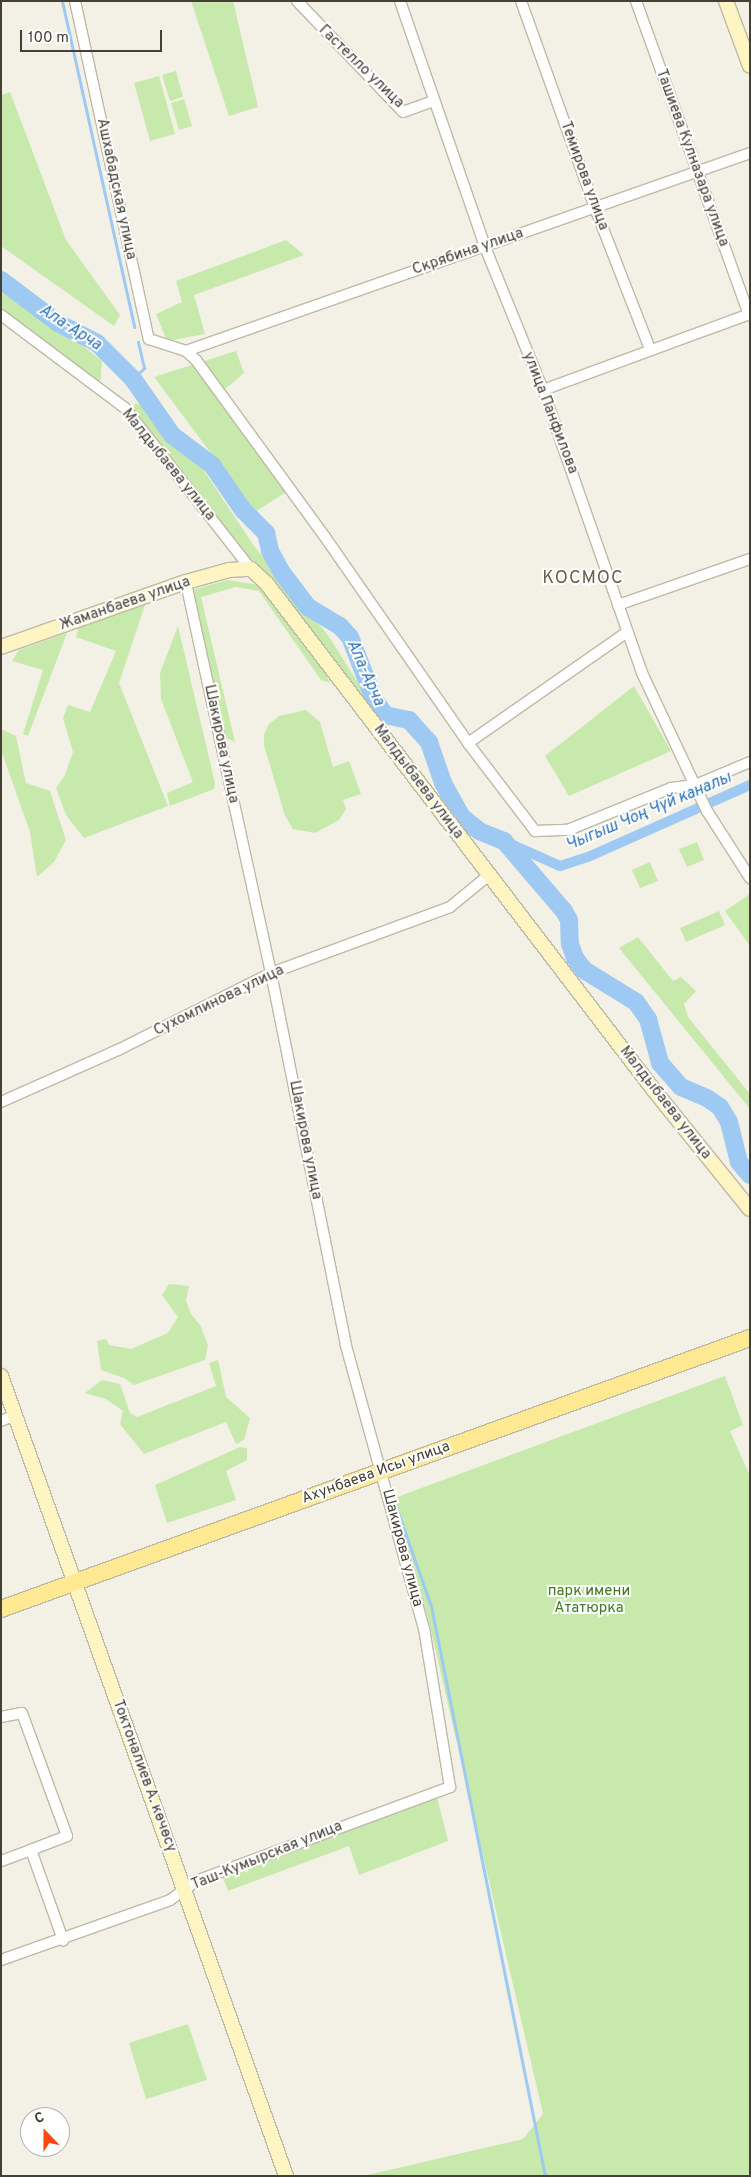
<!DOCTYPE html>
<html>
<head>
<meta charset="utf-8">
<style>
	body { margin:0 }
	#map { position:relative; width:751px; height:2177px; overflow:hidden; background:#f3f0e5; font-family:Overpass,sans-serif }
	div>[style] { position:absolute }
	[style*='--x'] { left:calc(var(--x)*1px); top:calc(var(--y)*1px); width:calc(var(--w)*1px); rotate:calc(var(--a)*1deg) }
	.green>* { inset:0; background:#c8e9ac }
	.stream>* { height:3px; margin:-1.5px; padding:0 1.5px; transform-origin:1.5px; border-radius:1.5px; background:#9ec9f3 }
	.canal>* { height:10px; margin:-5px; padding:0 5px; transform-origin:5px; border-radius:5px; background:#9ec9f3 }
	.river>* { height:18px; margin:-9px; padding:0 9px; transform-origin:9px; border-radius:9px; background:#9ec9f3 }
	.roads { filter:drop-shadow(1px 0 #bfb9a7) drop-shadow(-1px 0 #bfb9a7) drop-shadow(0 1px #bfb9a7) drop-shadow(0 -1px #bfb9a7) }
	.street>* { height:10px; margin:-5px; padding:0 5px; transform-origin:5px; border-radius:5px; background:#fff }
	.secondary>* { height:14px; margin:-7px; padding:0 7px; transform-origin:7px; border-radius:7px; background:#fff5c3 }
	.primary>* { height:16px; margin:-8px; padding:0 8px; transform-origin:8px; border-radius:8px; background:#ffe992 }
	span { translate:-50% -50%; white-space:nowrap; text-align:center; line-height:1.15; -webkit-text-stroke:4px #fff; paint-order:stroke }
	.street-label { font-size:15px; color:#464034 }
	.park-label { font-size:15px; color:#3e7a25 }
	.water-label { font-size:16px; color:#296fb6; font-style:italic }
	.quarter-label { font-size:18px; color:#695f4b; letter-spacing:1px }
	.frame { position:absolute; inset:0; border:2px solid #464034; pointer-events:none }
	.north { position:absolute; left:20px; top:2107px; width:50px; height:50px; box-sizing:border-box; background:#fff; border:1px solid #b5b3ae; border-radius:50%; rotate:338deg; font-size:14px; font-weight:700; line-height:20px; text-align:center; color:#464034 }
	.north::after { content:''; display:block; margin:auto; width:18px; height:22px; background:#ff4710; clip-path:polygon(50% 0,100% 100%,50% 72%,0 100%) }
	.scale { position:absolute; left:20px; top:30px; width:142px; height:22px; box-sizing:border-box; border:2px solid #464034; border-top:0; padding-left:6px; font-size:15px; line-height:18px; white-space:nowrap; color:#464034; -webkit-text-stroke:4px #fff; paint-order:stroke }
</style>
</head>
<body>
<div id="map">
	<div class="green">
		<i style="clip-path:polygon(191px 1px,233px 1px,258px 107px,229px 116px)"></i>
		<i style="clip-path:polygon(176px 71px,183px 97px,170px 101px,162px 75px)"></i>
		<i style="clip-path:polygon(159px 76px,175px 134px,150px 141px,134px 83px)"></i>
		<i style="clip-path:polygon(10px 92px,66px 240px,120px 315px,114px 326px,1px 246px,1px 95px)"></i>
		<i style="clip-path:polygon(184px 99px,192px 126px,179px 130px,171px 103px)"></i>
		<i style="clip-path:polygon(286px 240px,304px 255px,194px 295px,205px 334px,167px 341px,156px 314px,182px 302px,176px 281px)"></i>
		<i style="clip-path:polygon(1px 291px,61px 329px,102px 361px,100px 386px,1px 314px)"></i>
		<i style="clip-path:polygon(236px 351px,244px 373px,224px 390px,294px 487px,255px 512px,154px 377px)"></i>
		<i style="clip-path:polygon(135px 403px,147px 408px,166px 435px,199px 463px,254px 546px,328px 635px,365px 694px,360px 698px,132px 418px)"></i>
		<i style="clip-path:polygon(228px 580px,259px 585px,320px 662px,330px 683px,321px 680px,259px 591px,236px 587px,201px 597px,235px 742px,226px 738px,192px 590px)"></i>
		<i style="clip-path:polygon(145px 605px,119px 683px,168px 806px,84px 838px,66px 815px,56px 788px,65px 775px,73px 752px,63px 718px,68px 705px,90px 712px,116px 651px,76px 637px,79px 626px)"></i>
		<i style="clip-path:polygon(178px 626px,215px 783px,214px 789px,170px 806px,167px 793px,193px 782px,161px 699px,160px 673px)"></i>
		<i style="clip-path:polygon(67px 633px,28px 736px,23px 734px,43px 670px,12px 661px,19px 650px)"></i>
		<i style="clip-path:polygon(634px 686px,671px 751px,569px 796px,545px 756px)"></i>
		<i style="clip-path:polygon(306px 710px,320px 722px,333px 767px,349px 761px,361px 794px,343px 800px,346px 809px,339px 820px,315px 833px,293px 829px,285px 816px,264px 745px,264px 734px,269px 724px,279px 716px)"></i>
		<i style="clip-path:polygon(1px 729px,16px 736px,26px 783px,50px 791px,66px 840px,54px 862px,37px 877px,30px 832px,1px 750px)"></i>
		<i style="clip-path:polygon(697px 842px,704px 860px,687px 867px,679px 849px)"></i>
		<i style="clip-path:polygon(650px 862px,658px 881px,640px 888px,632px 870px)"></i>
		<i style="clip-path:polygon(750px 894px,750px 946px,725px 911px)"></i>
		<i style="clip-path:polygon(719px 911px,725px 925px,686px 942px,680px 928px)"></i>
		<i style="clip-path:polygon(638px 937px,673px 981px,681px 977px,696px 991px,684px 1004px,688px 1017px,750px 1094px,750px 1109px,619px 948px)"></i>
		<i style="clip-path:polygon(169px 1284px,189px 1286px,186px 1301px,191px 1314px,200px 1325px,208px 1345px,205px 1360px,134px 1385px,124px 1378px,101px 1370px,97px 1341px,106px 1339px,109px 1345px,131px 1349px,168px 1333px,178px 1317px,162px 1295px)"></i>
		<i style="clip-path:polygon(218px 1360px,226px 1397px,250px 1418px,244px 1440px,236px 1444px,226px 1422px,144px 1454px,120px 1424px,123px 1411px,106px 1399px,85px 1393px,102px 1380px,120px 1384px,130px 1413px,137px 1417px,216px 1386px,209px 1363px)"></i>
		<i style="clip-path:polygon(725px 1376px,743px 1425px,730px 1431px,750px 1476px,750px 2176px,363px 2176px,523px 2139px,543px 2114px,428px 1618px,389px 1500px)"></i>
		<i style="clip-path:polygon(240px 1447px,247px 1448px,247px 1460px,226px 1471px,236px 1500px,167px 1523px,155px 1485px)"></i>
		<i style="clip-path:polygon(437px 1797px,448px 1841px,359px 1875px,349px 1846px,228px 1891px,222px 1875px)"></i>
		<i style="clip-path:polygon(188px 2024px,207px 2080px,146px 2099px,129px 2043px)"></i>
	</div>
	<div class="stream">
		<i style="--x:62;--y:1;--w:334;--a:77.5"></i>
		<i style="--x:133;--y:379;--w:16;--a:-45"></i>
		<i style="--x:144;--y:368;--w:27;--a:-103"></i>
		<i style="--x:395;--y:1504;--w:108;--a:70.6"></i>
		<i style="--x:431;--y:1606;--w:581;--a:78.69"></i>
	</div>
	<div class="canal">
		<i style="--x:504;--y:841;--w:61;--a:24.1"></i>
		<i style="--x:560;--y:866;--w:29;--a:-18"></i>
		<i style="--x:588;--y:857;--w:177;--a:-24"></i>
	</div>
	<div class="river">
		<i style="--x:1;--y:280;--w:71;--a:37"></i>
		<i style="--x:58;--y:323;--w:44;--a:27.1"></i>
		<i style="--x:97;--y:343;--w:51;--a:45"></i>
		<i style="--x:133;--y:379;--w:68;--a:55.1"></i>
		<i style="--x:172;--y:435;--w:50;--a:36.9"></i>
		<i style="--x:212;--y:465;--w:55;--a:55.4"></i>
		<i style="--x:243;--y:510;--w:33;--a:45"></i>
		<i style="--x:266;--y:533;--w:18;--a:77"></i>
		<i style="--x:270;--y:551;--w:26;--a:61"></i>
		<i style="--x:283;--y:574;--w:41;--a:52.9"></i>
		<i style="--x:308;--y:607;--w:37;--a:31"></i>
		<i style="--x:340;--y:626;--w:15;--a:48"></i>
		<i style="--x:350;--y:637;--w:66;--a:68.8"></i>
		<i style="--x:374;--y:699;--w:19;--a:55"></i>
		<i style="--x:385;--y:715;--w:25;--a:12"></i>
		<i style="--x:409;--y:720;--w:30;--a:48"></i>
		<i style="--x:429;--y:742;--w:43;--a:71.1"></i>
		<i style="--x:443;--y:783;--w:39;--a:61"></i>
		<i style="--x:462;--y:817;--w:22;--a:39"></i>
		<i style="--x:479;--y:831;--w:27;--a:22"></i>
		<i style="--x:504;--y:841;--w:92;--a:49.4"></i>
		<i style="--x:564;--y:911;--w:10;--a:61"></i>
		<i style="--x:569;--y:920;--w:24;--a:88"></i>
		<i style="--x:570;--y:944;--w:15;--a:70"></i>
		<i style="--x:575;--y:958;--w:15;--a:53"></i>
		<i style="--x:584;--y:970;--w:61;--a:31.6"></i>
		<i style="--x:636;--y:1002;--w:21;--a:55"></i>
		<i style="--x:648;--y:1019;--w:46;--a:74.7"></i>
		<i style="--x:660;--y:1063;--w:32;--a:49"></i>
		<i style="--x:681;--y:1087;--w:28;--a:23"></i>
		<i style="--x:707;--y:1098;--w:16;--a:35"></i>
		<i style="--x:720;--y:1107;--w:17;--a:59"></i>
		<i style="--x:729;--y:1122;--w:41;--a:76"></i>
		<i style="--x:739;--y:1162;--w:17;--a:50"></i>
	</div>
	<div class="roads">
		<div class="street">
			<i style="--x:75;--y:1;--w:346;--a:77.7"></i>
			<i style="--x:149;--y:339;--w:39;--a:18"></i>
			<i style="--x:186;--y:351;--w:13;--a:42"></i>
			<i style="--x:196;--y:360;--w:219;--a:53.9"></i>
			<i style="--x:325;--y:537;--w:251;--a:55.2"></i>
			<i style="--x:468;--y:743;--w:111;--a:52.7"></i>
			<i style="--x:535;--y:831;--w:33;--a:-2"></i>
			<i style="--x:568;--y:830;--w:111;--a:-22.2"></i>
			<i style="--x:671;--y:788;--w:24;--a:-7"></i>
			<i style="--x:695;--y:785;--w:60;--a:-22.7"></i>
			<i style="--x:297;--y:1;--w:153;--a:46.3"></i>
			<i style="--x:403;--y:112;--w:33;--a:-20"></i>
			<i style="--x:400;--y:1;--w:260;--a:70.9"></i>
			<i style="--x:485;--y:247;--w:154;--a:67.9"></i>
			<i style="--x:543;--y:390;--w:300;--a:70.7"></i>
			<i style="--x:642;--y:673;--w:153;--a:64.8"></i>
			<i style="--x:707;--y:811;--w:80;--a:57.3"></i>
			<i style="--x:521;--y:1;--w:220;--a:70.3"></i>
			<i style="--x:595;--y:208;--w:151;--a:68.7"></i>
			<i style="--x:636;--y:1;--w:334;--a:70.2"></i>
			<i style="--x:1;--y:315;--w:155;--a:36.9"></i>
			<i style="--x:125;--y:408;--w:204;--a:52"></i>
			<i style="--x:186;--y:351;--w:598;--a:-19.34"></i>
			<i style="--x:543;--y:390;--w:221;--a:-20.2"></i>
			<i style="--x:618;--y:605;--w:140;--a:-19.2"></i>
			<i style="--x:468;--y:743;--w:194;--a:-34.9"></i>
			<i style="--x:1;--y:1102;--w:128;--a:-24"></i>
			<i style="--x:118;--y:1050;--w:171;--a:-26.7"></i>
			<i style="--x:271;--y:973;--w:191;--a:-20.2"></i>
			<i style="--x:450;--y:907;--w:50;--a:-39.4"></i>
			<i style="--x:1;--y:1421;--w:15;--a:-23"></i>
			<i style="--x:1;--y:1717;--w:21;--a:-11"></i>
			<i style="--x:22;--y:1713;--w:131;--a:69.9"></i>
			<i style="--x:67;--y:1836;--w:39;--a:159"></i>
			<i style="--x:31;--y:1850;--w:96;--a:70.4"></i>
			<i style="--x:1;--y:1861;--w:32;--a:-20"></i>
			<i style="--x:1;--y:1960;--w:179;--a:-19.5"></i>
			<i style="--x:170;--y:1900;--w:32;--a:-36"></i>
			<i style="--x:196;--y:1881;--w:271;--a:-20.3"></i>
			<i style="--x:450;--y:1787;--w:160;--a:-99.3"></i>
			<i style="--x:424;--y:1629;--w:295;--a:-105.4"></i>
			<i style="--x:346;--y:1345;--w:379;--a:-101.4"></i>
			<i style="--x:271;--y:973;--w:400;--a:-102.3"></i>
		</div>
		<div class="secondary">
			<i style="--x:726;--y:1;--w:69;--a:69.7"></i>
			<i style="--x:1;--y:647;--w:196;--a:-19.4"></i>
			<i style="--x:186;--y:582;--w:45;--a:-15.6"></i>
			<i style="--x:229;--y:570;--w:22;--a:-3"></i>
			<i style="--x:251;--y:569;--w:22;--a:43"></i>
			<i style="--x:267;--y:584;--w:636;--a:52.61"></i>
			<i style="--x:653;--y:1089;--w:154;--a:51.1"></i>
			<i style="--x:1;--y:1376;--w:849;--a:70.39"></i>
		</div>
		<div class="primary">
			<i style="--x:1;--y:1609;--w:797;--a:-19.89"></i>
		</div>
	</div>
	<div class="street-label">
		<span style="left:361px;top:67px;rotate:44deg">Гастелло улица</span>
		<span style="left:692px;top:158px;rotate:70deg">Ташиева Кулназара улица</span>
		<span style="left:584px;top:176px;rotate:70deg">Темирова улица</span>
		<span style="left:116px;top:189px;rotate:78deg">Ашхабадская улица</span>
		<span style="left:468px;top:252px;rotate:-19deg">Скрябина улица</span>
		<span style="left:550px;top:413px;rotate:69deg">улица Панфилова</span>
		<span style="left:168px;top:465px;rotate:51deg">Малдыбаева улица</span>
		<span style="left:125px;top:604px;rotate:-19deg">Жаманбаева улица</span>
		<span style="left:221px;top:744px;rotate:78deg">Шакирова улица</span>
		<span style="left:418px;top:782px;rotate:53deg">Малдыбаева улица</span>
		<span style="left:219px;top:1001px;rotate:-26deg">Сухомлинова улица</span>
		<span style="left:665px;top:1103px;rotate:52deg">Малдыбаева улица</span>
		<span style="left:305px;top:1140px;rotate:79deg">Шакирова улица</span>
		<span style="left:376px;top:1473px;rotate:-20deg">Ахунбаева Исы улица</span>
		<span style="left:402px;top:1548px;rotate:75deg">Шакирова улица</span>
		<span style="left:144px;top:1776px;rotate:70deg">Токтоналиев А. көчөсү</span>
		<span style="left:267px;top:1856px;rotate:-22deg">Таш-Кумырская улица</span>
	</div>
	<div class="park-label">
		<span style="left:589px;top:1600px">парк имени<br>Ататюрка</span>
	</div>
	<div class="water-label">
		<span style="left:70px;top:328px;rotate:33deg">Ала-Арча</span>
		<span style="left:365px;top:673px;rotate:66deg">Ала-Арча</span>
		<span style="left:649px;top:812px;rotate:-23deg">Чыгыш Чоң Чүй каналы</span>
	</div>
	<div class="quarter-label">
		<span style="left:583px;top:579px">КОСМОС</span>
	</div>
	<div class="frame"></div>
	<div class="north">С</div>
	<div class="scale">100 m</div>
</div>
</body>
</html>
